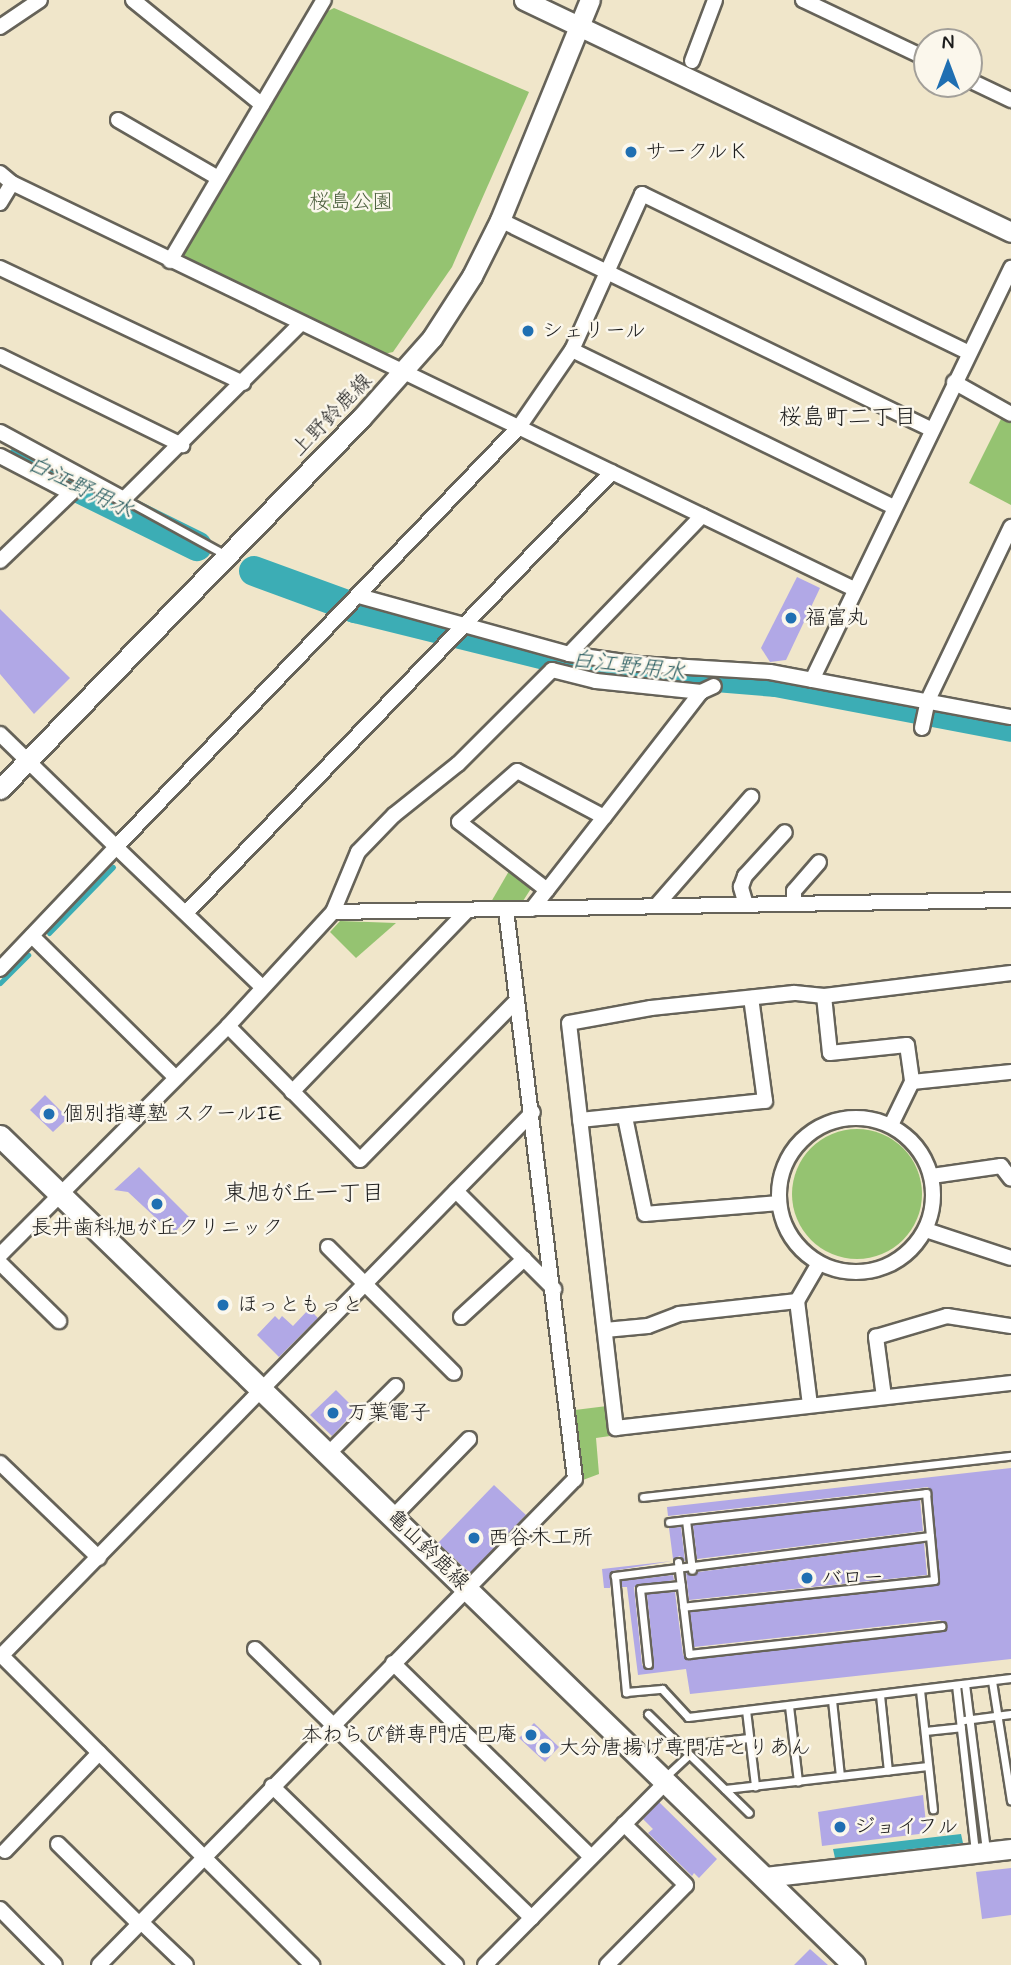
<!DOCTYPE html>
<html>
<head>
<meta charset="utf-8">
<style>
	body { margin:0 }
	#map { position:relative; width:1011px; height:1965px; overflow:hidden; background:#f0e6ca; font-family:Mynerve,"Klee One",sans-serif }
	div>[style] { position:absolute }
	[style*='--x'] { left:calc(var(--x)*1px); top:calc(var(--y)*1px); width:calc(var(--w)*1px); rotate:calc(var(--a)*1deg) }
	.green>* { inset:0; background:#95c371 }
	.round { border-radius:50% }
	.water>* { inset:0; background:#3cadb5 }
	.stream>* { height:5px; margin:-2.5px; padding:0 2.5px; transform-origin:2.5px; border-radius:2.5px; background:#3cadb5 }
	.river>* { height:30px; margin:-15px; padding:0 15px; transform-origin:15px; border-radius:15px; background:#3cadb5 }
	.building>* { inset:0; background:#b1a8e6 }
	.roads { filter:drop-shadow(2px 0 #666359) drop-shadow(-2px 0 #666359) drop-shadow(0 2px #666359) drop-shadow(0 -2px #666359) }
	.lane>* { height:7px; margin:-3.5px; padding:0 3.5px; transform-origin:3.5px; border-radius:3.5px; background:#fff }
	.street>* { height:14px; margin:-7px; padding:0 7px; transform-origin:7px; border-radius:7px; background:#fff }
	.street>.ring { margin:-7px; padding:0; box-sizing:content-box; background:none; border:14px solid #fff; border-radius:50% }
	.secondary>* { height:19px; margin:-9.5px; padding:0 9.5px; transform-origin:9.5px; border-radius:9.5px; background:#fff }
	.primary>* { height:21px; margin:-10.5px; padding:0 10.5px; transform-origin:10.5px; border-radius:10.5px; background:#fff }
	.dots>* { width:19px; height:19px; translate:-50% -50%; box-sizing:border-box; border:4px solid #fbf7ec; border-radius:50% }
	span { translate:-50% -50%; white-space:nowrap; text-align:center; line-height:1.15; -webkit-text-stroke:5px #fbf7ec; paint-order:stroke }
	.poi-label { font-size:21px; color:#1c1c1c }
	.left { translate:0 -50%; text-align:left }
	.right { translate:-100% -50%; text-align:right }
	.park-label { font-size:21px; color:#4c5f3e }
	.street-label { font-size:21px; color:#1c1c1c }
	.neighbourhood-label { font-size:23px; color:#1c1c1c }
	.water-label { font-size:23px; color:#2a5d61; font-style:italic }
	.north { position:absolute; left:913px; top:28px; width:70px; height:70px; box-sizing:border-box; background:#fbf7ec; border:2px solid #a29f99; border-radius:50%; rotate:0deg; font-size:19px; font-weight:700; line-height:28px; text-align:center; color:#1c1c1c }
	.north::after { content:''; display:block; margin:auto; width:24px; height:32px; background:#1f6fb2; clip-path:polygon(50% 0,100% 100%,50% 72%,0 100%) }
</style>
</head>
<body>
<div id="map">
	<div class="green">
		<i style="clip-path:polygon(334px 8px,529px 92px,452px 267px,393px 352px,384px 354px,185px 261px,183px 254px,324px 13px)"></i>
		<i style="clip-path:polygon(1002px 417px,1011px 422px,1011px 505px,969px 483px)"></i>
		<i style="clip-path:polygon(509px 871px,532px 887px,523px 901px,491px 902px)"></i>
		<i style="clip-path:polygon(340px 921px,396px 923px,356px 958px,330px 932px)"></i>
		<i class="round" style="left:792px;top:1129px;width:130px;height:130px"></i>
		<i style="clip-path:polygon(607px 1406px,610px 1436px,596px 1438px,599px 1474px,583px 1480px,575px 1410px)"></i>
	</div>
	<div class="water">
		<i style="clip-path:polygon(961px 1834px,963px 1843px,835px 1858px,833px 1849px)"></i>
	</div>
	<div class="stream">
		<i style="--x:49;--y:933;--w:92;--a:-45.9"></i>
		<i style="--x:0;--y:983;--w:40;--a:-45"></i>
	</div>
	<div class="river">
		<i style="--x:22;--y:460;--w:195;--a:26.2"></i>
		<i style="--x:254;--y:571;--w:108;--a:20.1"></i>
		<i style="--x:355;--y:608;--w:245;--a:13.9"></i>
		<i style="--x:593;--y:667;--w:184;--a:4.7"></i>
		<i style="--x:776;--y:682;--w:239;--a:10.8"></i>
	</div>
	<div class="building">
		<i style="clip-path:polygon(797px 577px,820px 588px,786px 660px,770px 662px,761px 648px)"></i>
		<i style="clip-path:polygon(0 609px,70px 678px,34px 714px,0 674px)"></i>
		<i style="clip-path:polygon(45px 1095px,68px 1118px,53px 1132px,30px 1110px)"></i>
		<i style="clip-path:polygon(139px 1167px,189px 1217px,173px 1234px,128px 1192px,114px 1190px)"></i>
		<i style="clip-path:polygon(309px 1309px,318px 1318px,279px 1357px,257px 1335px,275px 1316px,279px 1320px,282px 1316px,293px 1326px)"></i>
		<i style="clip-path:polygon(336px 1390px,356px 1410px,332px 1436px,310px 1415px)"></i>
		<i style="clip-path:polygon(1011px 1468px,1011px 1659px,690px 1694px,686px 1669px,638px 1675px,627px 1587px,622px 1587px,622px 1581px,673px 1575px,674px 1580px,634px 1587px,642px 1665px,648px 1670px,654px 1663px,647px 1594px,675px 1592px,683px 1655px,689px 1660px,942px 1632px,947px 1628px,940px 1620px,694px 1647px,690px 1612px,937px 1585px,932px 1492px,928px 1487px,668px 1516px,667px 1507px)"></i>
		<i style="clip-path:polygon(494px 1485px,526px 1515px,470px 1573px,438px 1543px)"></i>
		<i style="clip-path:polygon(920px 1500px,923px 1531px,697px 1559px,693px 1525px)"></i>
		<i style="clip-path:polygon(681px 1527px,685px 1561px,684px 1561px,680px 1556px,673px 1559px,669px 1528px)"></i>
		<i style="clip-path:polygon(924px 1543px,927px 1575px,689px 1600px,686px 1573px,693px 1576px,698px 1572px)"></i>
		<i style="clip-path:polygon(672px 1561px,612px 1571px,610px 1588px,604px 1588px,602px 1569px)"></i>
		<i style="clip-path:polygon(534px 1723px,559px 1747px,545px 1762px,519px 1738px)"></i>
		<i style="clip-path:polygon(923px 1795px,927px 1833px,822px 1846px,818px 1812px)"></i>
		<i style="clip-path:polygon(659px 1802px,717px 1859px,699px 1878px,694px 1873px,692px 1876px,648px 1833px,653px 1829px,643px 1819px)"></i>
		<i style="clip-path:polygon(1011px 1868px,1011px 1915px,982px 1919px,976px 1872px)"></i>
		<i style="clip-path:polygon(810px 1949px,828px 1965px,794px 1965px)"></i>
	</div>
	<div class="roads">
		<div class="lane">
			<i style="--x:124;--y:499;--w:114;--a:28.8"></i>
			<i style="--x:643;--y:1497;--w:370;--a:-6.4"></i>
			<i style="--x:686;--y:1520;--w:50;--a:83.2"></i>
			<i style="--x:669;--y:1522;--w:259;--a:-6.4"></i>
			<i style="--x:926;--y:1493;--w:87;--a:84.7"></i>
			<i style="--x:934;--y:1580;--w:252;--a:173.9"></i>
			<i style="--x:930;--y:1536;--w:318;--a:172.8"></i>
			<i style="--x:615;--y:1576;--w:117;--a:84.6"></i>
			<i style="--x:626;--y:1692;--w:36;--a:-5"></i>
			<i style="--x:662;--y:1689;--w:38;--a:47"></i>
			<i style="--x:688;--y:1717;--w:325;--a:-6.9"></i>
			<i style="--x:678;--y:1562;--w:93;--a:83.2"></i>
			<i style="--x:689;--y:1654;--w:254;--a:-6.3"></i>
			<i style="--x:648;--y:1664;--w:75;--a:-96.1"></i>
			<i style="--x:640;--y:1589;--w:41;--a:-5.6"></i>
			<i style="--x:992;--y:1681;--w:121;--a:81"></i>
			<i style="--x:965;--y:1684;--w:167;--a:82.8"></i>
			<i style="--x:956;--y:1685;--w:169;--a:83.5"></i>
			<i style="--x:920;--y:1690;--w:120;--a:83.8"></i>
			<i style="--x:880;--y:1695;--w:76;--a:84"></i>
			<i style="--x:832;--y:1700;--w:76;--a:84"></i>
			<i style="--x:789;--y:1706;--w:76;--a:83.2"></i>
			<i style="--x:746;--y:1710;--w:77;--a:83.2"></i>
			<i style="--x:648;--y:1714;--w:141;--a:44.4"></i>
			<i style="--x:964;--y:1720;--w:47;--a:-7.3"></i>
			<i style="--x:925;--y:1731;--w:36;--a:-6"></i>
			<i style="--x:681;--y:1746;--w:68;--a:-6.7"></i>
			<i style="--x:664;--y:1778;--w:34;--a:-43"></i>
			<i style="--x:725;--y:1789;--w:204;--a:-6.5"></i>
		</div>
		<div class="street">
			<i style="--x:133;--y:0;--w:166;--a:39.1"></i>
			<i style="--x:803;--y:0;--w:137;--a:25.4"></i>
			<i style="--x:0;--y:27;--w:48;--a:-34"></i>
			<i style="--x:692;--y:61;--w:65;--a:-69.3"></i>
			<i style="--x:969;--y:80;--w:47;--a:25.5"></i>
			<i style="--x:118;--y:120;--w:116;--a:30.1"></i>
			<i style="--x:0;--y:173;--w:16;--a:40"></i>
			<i style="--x:0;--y:203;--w:23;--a:-59"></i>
			<i style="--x:12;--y:183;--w:935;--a:25.74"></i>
			<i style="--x:500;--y:220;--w:478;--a:25.9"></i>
			<i style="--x:170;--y:261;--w:303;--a:-59.5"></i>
			<i style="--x:0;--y:268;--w:269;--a:25.3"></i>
			<i style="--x:572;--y:350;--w:358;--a:26"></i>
			<i style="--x:0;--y:356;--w:203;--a:26.1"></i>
			<i style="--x:954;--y:382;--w:65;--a:29.3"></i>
			<i style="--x:0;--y:432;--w:141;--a:28.4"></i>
			<i style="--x:124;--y:499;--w:248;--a:-44.8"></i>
			<i style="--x:0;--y:456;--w:80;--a:27.5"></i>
			<i style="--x:71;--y:493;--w:98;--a:136.2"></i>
			<i style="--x:359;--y:596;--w:218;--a:15.4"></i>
			<i style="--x:569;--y:654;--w:70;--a:8.2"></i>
			<i style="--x:638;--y:664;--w:132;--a:3.5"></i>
			<i style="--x:770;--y:672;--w:245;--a:10.6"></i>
			<i style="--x:569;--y:654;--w:192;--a:-46.1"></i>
			<i style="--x:812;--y:680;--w:458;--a:-64.2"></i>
			<i style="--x:701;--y:692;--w:14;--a:-25"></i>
			<i style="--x:922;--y:728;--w:29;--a:-78"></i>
			<i style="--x:928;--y:700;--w:192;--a:-64.4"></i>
			<i style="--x:0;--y:734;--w:162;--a:44.2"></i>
			<i style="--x:116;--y:847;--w:582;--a:-46.18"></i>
			<i style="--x:519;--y:427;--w:93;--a:-55.5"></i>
			<i style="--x:572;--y:350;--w:171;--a:-65.8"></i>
			<i style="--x:642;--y:194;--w:364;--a:25.9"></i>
			<i style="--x:794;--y:904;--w:13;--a:-90"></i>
			<i style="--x:794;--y:891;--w:38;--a:-49"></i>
			<i style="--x:746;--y:905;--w:19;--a:-106"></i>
			<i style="--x:741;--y:887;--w:12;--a:-70"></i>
			<i style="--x:745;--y:876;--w:59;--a:-47.7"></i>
			<i style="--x:656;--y:906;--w:145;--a:-48.9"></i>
			<i style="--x:532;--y:909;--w:24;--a:-52"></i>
			<i style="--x:547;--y:890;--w:93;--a:-52"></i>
			<i style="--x:604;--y:817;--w:98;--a:-152.1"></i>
			<i style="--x:517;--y:771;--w:77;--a:138.7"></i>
			<i style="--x:459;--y:822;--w:111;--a:37.7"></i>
			<i style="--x:333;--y:912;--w:678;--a:-1.01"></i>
			<i style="--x:186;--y:913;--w:613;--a:-45.99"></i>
			<i style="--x:32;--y:936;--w:201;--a:44.6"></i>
			<i style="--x:0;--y:969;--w:168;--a:-46.4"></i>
			<i style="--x:116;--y:847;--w:202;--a:43.8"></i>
			<i style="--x:1011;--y:973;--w:188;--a:173"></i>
			<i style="--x:824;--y:996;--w:30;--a:-174"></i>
			<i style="--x:794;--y:993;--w:144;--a:174"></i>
			<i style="--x:651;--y:1008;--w:83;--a:169.6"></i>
			<i style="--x:569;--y:1023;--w:408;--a:83.4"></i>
			<i style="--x:616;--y:1428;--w:398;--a:-6.5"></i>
			<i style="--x:824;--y:996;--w:57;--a:84"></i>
			<i style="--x:830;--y:1053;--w:77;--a:-5.9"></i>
			<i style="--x:907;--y:1045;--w:37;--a:82"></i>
			<i style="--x:228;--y:1026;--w:188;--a:45.4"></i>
			<i style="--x:360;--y:1160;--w:223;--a:-45.5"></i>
			<i style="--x:292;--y:1092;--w:253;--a:-46"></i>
			<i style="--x:625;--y:1117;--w:99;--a:78.3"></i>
			<i style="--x:645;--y:1214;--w:134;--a:-4.7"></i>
			<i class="ring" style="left:779px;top:1118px;width:140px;height:140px"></i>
			<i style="--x:580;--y:1120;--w:186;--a:-5.9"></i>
			<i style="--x:765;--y:1101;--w:104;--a:-97.7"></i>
			<i style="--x:891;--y:1125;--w:48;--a:-64"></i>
			<i style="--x:912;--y:1082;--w:100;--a:-5.8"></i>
			<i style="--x:932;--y:1176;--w:70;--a:-8.2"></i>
			<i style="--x:1001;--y:1166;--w:16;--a:52"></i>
			<i style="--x:456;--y:1191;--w:139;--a:45"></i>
			<i style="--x:926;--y:1230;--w:89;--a:18.2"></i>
			<i style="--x:328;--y:1247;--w:178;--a:45"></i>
			<i style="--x:0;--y:1255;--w:323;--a:-45.1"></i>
			<i style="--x:228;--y:1026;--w:155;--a:-47.4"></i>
			<i style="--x:333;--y:912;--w:65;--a:-67.4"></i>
			<i style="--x:358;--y:852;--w:52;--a:-45.8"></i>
			<i style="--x:394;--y:815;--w:82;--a:-38.6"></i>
			<i style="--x:458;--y:764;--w:133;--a:-45"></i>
			<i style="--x:552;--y:670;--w:45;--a:14"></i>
			<i style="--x:596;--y:681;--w:106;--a:6"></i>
			<i style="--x:701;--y:692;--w:158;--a:127.8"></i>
			<i style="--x:0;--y:1263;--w:83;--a:44.5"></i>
			<i style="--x:461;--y:1317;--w:86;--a:-42.6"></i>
			<i style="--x:605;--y:1330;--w:43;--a:-5.3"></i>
			<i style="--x:648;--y:1326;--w:33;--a:-21"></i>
			<i style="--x:679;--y:1314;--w:119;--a:-6.3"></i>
			<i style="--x:884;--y:1397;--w:61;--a:-97.6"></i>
			<i style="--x:876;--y:1337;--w:74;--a:-16.5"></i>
			<i style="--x:947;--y:1316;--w:65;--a:8.9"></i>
			<i style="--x:810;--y:1405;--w:105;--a:-97.1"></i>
			<i style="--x:797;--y:1301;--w:44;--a:-59.9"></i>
			<i style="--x:328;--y:1454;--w:96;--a:-45"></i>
			<i style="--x:0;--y:1463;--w:137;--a:43.8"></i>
			<i style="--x:393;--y:1517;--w:109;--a:-45.7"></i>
			<i style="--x:255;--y:1649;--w:386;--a:44.2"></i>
			<i style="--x:0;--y:1654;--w:441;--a:44.9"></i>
			<i style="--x:0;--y:1657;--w:762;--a:-45.64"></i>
			<i style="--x:393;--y:1663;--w:277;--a:44.4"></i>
			<i style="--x:272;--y:1786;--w:257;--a:44.2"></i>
			<i style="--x:58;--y:1844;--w:114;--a:44.6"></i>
			<i style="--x:5;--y:1851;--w:136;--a:-46.2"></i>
			<i style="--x:0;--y:1909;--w:78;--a:45.5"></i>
			<i style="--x:141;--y:1922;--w:62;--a:43.7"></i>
			<i style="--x:99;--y:1965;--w:680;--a:-45.6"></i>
			<i style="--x:575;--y:1479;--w:573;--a:-96.91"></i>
			<i style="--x:485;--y:1965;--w:257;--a:-45.3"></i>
			<i style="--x:607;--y:1965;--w:112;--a:-45.4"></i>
			<i style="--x:686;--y:1885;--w:87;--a:-135.5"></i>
		</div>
		<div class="secondary">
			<i style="--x:524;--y:0;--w:539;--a:25.47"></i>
			<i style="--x:0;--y:789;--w:518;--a:-45.78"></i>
			<i style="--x:361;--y:418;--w:107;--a:-48.4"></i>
			<i style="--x:432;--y:338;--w:74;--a:-57.2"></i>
			<i style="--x:472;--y:276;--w:63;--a:-63.4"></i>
			<i style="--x:500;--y:220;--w:238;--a:-67.8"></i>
			<i style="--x:765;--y:1877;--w:248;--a:-6.5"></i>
		</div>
		<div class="primary">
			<i style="--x:0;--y:1136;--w:1190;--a:44.15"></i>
		</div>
	</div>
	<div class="dots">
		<i style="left:631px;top:152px;background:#1f6fb2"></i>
		<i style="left:528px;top:331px;background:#1f6fb2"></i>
		<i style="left:791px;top:618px;background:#1f6fb2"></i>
		<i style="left:49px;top:1114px;background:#1f6fb2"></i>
		<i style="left:157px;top:1204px;background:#1f6fb2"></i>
		<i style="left:223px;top:1305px;background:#1f6fb2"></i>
		<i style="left:333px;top:1413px;background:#1f6fb2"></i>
		<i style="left:474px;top:1538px;background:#1f6fb2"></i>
		<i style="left:807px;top:1578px;background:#1f6fb2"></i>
		<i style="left:531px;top:1735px;background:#1f6fb2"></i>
		<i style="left:545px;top:1748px;background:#1f6fb2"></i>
		<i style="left:840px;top:1827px;background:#1f6fb2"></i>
	</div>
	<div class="poi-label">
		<span class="left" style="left:645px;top:152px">サークルＫ</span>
		<span class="left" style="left:542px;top:331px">シェリール</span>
		<span class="left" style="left:805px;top:618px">福富丸</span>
		<span class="left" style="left:63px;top:1114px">個別指導塾 スクールIE</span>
		<span style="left:157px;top:1228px">長井歯科旭が丘クリニック</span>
		<span class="left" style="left:237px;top:1305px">ほっともっと</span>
		<span class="left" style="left:347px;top:1413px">万葉電子</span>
		<span class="left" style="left:488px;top:1538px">西谷木工所</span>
		<span class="left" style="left:821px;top:1578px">バロー</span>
		<span class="right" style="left:517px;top:1735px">本わらび餅専門店 巴庵</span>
		<span class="left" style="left:559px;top:1748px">大分唐揚げ専門店とりあん</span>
		<span class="left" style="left:854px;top:1827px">ジョイフル</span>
	</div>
	<div class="park-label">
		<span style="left:351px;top:202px">桜島公園</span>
	</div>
	<div class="street-label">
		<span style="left:332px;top:415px;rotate:-46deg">上野鈴鹿線</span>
		<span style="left:428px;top:1550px;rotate:44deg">亀山鈴鹿線</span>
	</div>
	<div class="neighbourhood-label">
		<span style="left:848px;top:418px">桜島町二丁目</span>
		<span style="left:304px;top:1194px">東旭が丘一丁目</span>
	</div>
	<div class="water-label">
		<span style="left:80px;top:488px;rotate:26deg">白江野用水</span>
		<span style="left:628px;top:667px;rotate:7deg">白江野用水</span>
	</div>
	<div class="north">N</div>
</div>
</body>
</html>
